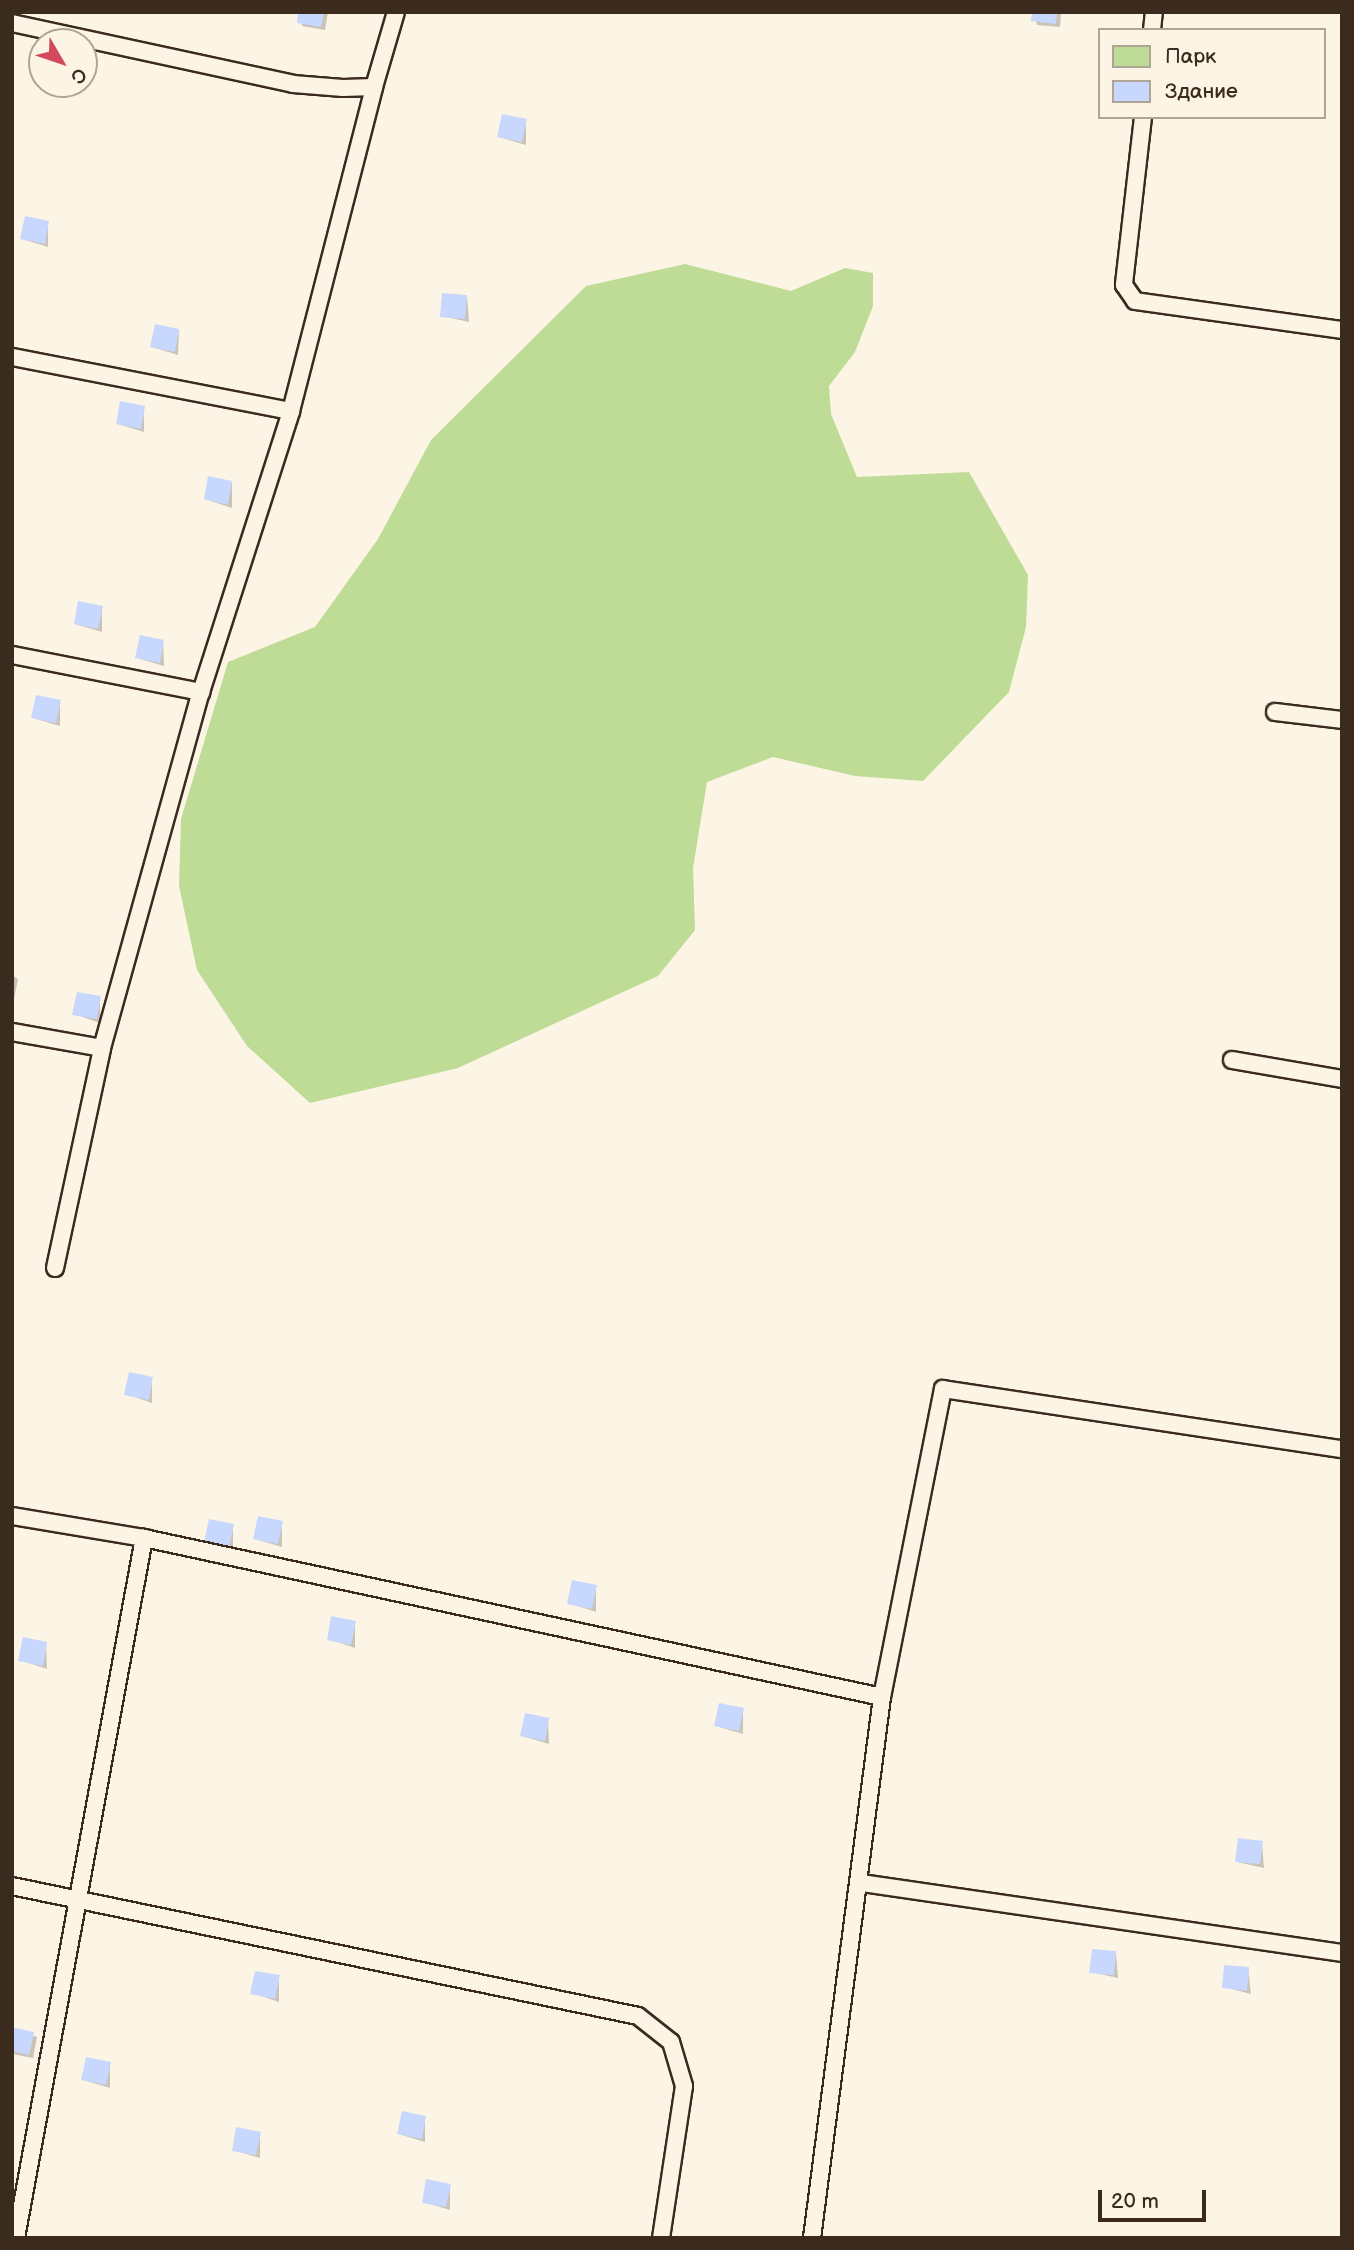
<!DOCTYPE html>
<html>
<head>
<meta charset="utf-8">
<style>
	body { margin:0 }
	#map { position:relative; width:1354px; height:2250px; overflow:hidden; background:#fcf5e5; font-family:"Balsamiq Sans",sans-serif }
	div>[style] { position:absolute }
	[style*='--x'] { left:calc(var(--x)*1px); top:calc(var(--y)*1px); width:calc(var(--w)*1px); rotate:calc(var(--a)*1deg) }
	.green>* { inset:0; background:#bedc95 }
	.shadow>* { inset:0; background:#0003 }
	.building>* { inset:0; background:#c7d7fe }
	.roads { filter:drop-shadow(2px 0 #3b2a1e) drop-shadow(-2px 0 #3b2a1e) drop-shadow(0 2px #3b2a1e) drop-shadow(0 -2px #3b2a1e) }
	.lane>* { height:16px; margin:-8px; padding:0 8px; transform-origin:8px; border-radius:8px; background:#fcf5e5 }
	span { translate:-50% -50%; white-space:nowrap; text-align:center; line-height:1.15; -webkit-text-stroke:7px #fcf5e5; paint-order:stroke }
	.frame { position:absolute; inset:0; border:14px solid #3b2a1e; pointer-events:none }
	.legend { position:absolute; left:1098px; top:28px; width:228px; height:91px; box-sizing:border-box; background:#fcf5e5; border:2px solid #afa495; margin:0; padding:9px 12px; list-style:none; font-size:21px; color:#3b2a1e }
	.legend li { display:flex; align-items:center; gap:14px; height:35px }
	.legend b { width:35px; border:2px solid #afa495 }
	.north { position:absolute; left:28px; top:28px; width:70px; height:70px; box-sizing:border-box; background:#fcf5e5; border:2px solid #afa495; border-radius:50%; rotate:129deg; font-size:19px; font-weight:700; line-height:28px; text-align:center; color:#3b2a1e }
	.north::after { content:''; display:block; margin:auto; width:24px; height:32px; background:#d1495b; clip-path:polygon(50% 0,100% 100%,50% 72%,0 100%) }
	.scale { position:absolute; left:1098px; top:2190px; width:108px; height:32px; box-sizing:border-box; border:4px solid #3b2a1e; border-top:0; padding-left:9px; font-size:21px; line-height:24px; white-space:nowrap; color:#3b2a1e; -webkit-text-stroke:5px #fcf5e5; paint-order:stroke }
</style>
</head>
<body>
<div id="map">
	<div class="green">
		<i style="clip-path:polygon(685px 264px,791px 291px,845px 268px,873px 273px,873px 306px,855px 352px,829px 386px,831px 414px,857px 477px,969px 472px,1028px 575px,1026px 627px,1009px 692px,923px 781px,855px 776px,773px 757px,707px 782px,693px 868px,695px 930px,658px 976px,458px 1068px,310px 1103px,247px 1046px,197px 970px,179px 886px,181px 819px,228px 662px,315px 627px,378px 539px,431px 440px,586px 286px)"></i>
	</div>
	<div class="shadow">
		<i style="clip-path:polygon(300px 12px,328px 12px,325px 30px,302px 26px)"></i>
		<i style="clip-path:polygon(1034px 12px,1061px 12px,1060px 27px,1037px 25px)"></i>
		<i style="clip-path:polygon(526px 120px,526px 145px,499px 137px)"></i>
		<i style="clip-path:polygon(48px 223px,48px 247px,22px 239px)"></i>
		<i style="clip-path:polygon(467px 297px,469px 322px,442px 316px)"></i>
		<i style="clip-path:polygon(179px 330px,178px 355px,152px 347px)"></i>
		<i style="clip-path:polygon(144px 407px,144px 432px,118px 424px)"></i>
		<i style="clip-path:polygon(232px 483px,232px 508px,205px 499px)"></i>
		<i style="clip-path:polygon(102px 608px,102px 632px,75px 624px)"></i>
		<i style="clip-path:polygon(163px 641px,164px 666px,137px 658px)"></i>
		<i style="clip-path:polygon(60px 702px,60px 726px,33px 718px)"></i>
		<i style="clip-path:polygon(12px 975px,18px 979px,14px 999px,12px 999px)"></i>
		<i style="clip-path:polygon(100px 998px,100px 1023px,74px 1014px)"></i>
		<i style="clip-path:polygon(152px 1378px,152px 1403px,126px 1394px)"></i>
		<i style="clip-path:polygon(282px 1523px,282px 1547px,255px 1539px)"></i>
		<i style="clip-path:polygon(233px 1525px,233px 1550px,206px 1541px)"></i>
		<i style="clip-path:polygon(596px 1587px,596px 1612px,569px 1603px)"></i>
		<i style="clip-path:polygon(355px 1623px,355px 1648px,329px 1639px)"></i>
		<i style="clip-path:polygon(46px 1644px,47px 1669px,20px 1660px)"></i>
		<i style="clip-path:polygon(743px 1710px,743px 1734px,716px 1726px)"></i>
		<i style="clip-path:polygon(548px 1719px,549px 1744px,522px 1736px)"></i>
		<i style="clip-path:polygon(1262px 1843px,1264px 1868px,1237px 1862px)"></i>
		<i style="clip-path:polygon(1116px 1953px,1118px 1978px,1091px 1972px)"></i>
		<i style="clip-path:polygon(1248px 1969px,1251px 1994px,1224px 1987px)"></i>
		<i style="clip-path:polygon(279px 1977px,279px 2002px,252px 1993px)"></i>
		<i style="clip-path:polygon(12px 2029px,37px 2037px,33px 2058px,12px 2054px)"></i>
		<i style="clip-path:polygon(110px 2064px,110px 2088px,83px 2080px)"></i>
		<i style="clip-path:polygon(425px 2118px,425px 2142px,399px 2134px)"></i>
		<i style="clip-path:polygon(260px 2134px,260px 2158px,233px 2150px)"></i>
		<i style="clip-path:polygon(450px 2186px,450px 2210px,423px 2202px)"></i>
	</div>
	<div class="building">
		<i style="clip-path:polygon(298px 12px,324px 12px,321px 27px,297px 23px)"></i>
		<i style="clip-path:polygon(1032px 12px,1057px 12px,1056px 24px,1031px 21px)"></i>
		<i style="clip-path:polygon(39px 38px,51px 41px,42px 42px,42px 63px,34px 62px)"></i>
		<i style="clip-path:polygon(502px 114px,527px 119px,522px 142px,497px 137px)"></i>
		<i style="clip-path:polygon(25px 216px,49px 221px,45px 244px,20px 239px)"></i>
		<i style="clip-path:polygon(442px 293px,467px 295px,465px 319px,440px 317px)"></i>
		<i style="clip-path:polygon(155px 324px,179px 329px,175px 352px,150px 347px)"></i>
		<i style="clip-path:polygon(120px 401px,145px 406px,141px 429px,116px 424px)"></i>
		<i style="clip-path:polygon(208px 476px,232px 481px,228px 505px,204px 499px)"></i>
		<i style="clip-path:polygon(78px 601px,103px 606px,98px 629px,74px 624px)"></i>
		<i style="clip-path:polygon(140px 635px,164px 640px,160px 663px,135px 658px)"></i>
		<i style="clip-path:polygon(36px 695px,61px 700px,56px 723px,31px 718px)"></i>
		<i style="clip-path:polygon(77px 992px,101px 996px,97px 1019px,72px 1015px)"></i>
		<i style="clip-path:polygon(129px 1372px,153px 1377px,149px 1400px,124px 1395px)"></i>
		<i style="clip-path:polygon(258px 1516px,283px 1521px,278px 1544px,253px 1539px)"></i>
		<i style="clip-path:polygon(209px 1519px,234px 1524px,229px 1547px,204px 1542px)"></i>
		<i style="clip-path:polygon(572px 1580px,597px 1585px,592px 1609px,567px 1604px)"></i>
		<i style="clip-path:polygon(331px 1616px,356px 1621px,351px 1645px,327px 1640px)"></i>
		<i style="clip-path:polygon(23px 1637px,47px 1642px,43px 1666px,18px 1661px)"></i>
		<i style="clip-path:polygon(719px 1703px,744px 1708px,739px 1731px,714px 1726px)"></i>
		<i style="clip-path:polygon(525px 1713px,549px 1718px,545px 1741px,520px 1736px)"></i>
		<i style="clip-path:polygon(1238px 1838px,1263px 1841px,1260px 1864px,1235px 1862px)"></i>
		<i style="clip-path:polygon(1092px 1949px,1116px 1951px,1114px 1975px,1089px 1973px)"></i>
		<i style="clip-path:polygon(1224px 1965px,1249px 1967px,1247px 1991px,1222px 1988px)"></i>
		<i style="clip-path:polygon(255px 1971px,280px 1975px,275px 1999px,250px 1994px)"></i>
		<i style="clip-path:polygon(12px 2027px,34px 2032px,29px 2055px,12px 2051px)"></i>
		<i style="clip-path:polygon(86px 2057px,111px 2062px,106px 2085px,81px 2080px)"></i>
		<i style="clip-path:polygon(402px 2111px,426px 2116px,422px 2139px,397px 2134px)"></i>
		<i style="clip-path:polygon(236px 2127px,261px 2132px,256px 2155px,232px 2151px)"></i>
		<i style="clip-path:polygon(426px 2179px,451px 2184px,446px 2207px,422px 2203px)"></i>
	</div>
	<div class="roads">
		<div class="lane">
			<i style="--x:12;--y:23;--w:288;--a:12.2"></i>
			<i style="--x:293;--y:84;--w:50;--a:4.6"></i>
			<i style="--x:343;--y:88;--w:31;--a:-2"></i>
			<i style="--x:374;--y:87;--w:78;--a:-73.7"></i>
			<i style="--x:1152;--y:30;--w:18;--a:-84"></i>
			<i style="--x:1143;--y:117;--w:169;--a:96.5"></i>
			<i style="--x:1124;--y:285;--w:19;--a:55"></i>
			<i style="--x:1135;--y:301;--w:209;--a:8"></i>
			<i style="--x:12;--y:357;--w:284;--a:11"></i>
			<i style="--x:12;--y:655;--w:193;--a:11.1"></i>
			<i style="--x:1275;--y:712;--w:67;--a:6.8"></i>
			<i style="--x:12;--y:1032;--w:91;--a:10.1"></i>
			<i style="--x:1232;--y:1060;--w:112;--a:9.8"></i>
			<i style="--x:55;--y:1268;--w:225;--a:-77.9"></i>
			<i style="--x:102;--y:1048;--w:370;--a:-74.5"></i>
			<i style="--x:201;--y:692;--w:295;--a:-72.2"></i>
			<i style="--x:291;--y:411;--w:334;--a:-75.6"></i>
			<i style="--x:12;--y:1516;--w:134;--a:9.5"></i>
			<i style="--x:144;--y:1538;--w:755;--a:12.16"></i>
			<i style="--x:862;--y:1883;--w:485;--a:8.3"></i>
			<i style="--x:12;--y:1886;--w:639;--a:11.73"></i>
			<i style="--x:638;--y:2016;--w:42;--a:38.2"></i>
			<i style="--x:671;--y:2042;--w:46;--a:73.5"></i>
			<i style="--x:684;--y:2086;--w:154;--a:98.6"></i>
			<i style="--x:16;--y:2238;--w:712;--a:-79.64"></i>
			<i style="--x:812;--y:2238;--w:546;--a:-82.63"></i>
			<i style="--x:882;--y:1697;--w:314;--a:-78.8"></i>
			<i style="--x:943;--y:1389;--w:403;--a:8.6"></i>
		</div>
	</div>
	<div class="frame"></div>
	<ul class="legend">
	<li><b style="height:19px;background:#bedc95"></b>Парк</li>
	<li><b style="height:19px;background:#c7d7fe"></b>Здание</li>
	</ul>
	<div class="north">С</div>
	<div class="scale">20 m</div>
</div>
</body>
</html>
